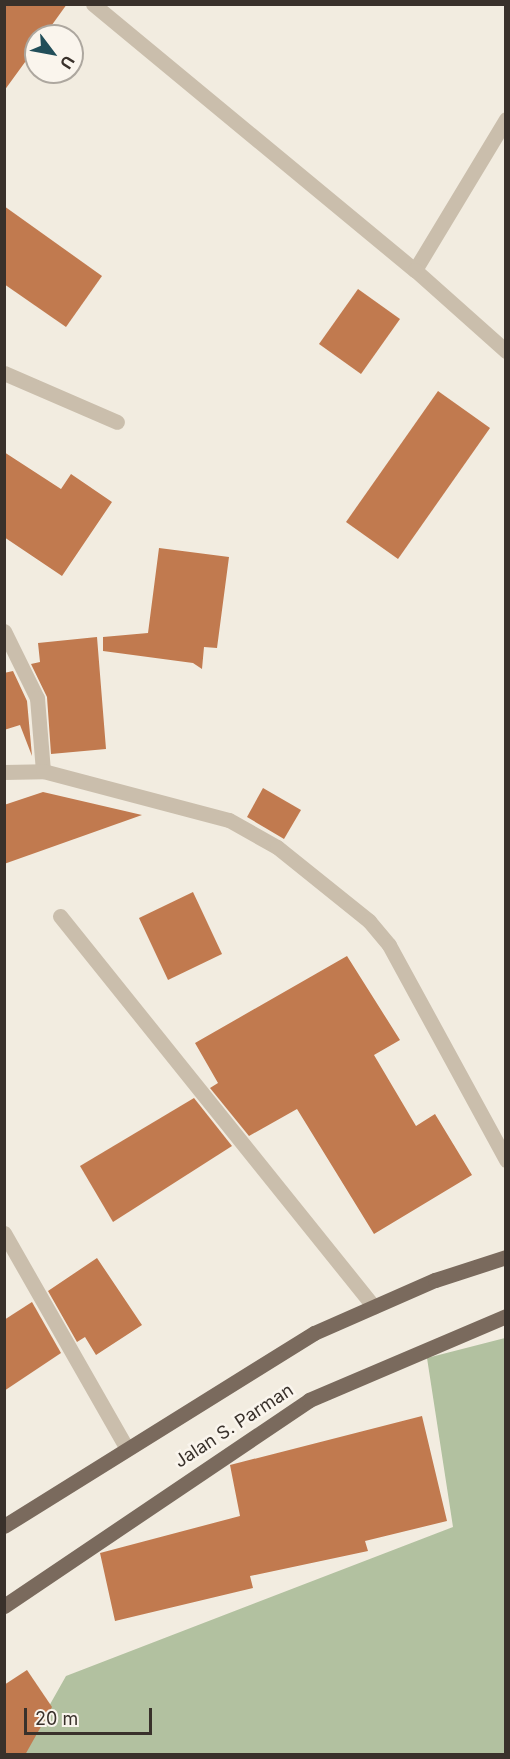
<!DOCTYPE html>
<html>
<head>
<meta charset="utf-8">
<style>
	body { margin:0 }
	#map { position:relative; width:510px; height:1759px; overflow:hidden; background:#f2ece0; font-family:Inter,sans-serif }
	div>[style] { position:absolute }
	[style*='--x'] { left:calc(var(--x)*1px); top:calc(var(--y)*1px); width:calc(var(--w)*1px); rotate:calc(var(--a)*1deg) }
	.green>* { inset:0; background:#b2c1a0 }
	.building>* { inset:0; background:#c17a4f }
	.minor>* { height:15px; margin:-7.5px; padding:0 7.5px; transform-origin:7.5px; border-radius:7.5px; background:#cabeac }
	.major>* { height:15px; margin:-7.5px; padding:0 7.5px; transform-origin:7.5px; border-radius:7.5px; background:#7a6a5d }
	span { translate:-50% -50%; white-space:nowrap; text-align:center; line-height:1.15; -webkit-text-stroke:5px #faf5ed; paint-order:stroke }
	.street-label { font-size:18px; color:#39312b }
	.frame { position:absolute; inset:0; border:6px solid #39312b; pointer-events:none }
	.north { position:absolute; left:24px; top:24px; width:60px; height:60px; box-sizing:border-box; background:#faf5ed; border:2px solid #ada79f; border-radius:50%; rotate:122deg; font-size:16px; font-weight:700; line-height:24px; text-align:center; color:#39312b }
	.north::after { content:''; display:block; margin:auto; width:21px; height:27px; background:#214e59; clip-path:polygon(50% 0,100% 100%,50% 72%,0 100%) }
	.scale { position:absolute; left:24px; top:1708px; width:128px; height:27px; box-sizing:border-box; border:3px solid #39312b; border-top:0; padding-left:8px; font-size:18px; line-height:21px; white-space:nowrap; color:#39312b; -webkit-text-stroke:4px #faf5ed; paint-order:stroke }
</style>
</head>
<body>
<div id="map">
	<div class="green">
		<i style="clip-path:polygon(505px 1338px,505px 1754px,22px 1754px,66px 1676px,453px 1527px,427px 1358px)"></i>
	</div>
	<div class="building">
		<i style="clip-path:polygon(4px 4px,67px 4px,44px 36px,36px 36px,36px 47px,4px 91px)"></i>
		<i style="clip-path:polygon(4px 206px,102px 276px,66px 327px,4px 284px)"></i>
		<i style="clip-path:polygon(358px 289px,400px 319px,361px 374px,319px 344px)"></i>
		<i style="clip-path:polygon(438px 391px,490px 428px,398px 559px,346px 522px)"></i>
		<i style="clip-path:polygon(4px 452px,61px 489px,71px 474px,112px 502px,62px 576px,4px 537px)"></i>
		<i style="clip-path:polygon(159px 548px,229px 557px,217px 648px,204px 647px,202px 669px,193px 663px,103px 651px,103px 637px,148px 633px)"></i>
		<i style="clip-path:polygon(97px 637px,106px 749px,51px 754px,47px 697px,31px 664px,40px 662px,38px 643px)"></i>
		<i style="clip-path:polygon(13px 671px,27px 701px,32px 756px,20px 725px,4px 730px,4px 673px)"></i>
		<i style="clip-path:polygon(263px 788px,301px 810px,284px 839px,247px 817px)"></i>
		<i style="clip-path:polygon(43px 792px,142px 815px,4px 864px,4px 805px)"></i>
		<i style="clip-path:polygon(193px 892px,222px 954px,168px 980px,139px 918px)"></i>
		<i style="clip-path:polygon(347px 956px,400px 1040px,374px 1055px,416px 1126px,435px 1114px,472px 1175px,374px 1234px,297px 1109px,249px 1136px,210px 1088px,218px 1083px,195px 1043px)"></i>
		<i style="clip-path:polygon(194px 1098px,232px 1146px,113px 1222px,80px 1166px)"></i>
		<i style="clip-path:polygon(97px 1258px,142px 1325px,96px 1355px,85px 1337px,77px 1342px,48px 1291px)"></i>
		<i style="clip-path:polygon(32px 1302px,61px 1353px,4px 1391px,4px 1320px)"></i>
		<i style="clip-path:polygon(422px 1416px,447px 1521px,365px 1541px,368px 1551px,250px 1576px,253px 1588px,115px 1621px,100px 1553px,240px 1516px,230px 1465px)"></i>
		<i style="clip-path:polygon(27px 1670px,52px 1707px,25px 1755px,4px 1755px,4px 1685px)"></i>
	</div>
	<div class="minor">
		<i style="--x:93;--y:4;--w:418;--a:39.6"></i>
		<i style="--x:506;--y:119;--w:176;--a:121.1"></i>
		<i style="--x:415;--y:270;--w:122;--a:41.7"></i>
		<i style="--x:4;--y:373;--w:123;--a:23.4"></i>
		<i style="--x:4;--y:631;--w:75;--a:63.8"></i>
		<i style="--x:37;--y:698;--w:73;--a:85.3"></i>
		<i style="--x:4;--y:772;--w:39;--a:-1"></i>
		<i style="--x:43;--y:771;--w:192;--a:14.8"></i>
		<i style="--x:229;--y:820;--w:55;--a:29.4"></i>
		<i style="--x:277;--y:847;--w:118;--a:38.8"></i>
		<i style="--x:369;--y:921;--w:31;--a:50"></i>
		<i style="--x:389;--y:945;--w:245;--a:61.4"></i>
		<i style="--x:60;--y:916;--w:501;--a:51.23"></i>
		<i style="--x:4;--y:1233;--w:246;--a:60.3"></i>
	</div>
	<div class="major">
		<i style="--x:4;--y:1526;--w:365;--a:-31.9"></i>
		<i style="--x:314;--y:1333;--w:132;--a:-23.7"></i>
		<i style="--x:435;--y:1280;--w:75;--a:-17.9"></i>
		<i style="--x:4;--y:1606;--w:368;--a:-34"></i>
		<i style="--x:309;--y:1400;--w:214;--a:-23.1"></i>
	</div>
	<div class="street-label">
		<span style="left:234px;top:1426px;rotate:-33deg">Jalan S. Parman</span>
	</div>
	<div class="frame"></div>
	<div class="north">U</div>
	<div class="scale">20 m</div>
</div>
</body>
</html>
